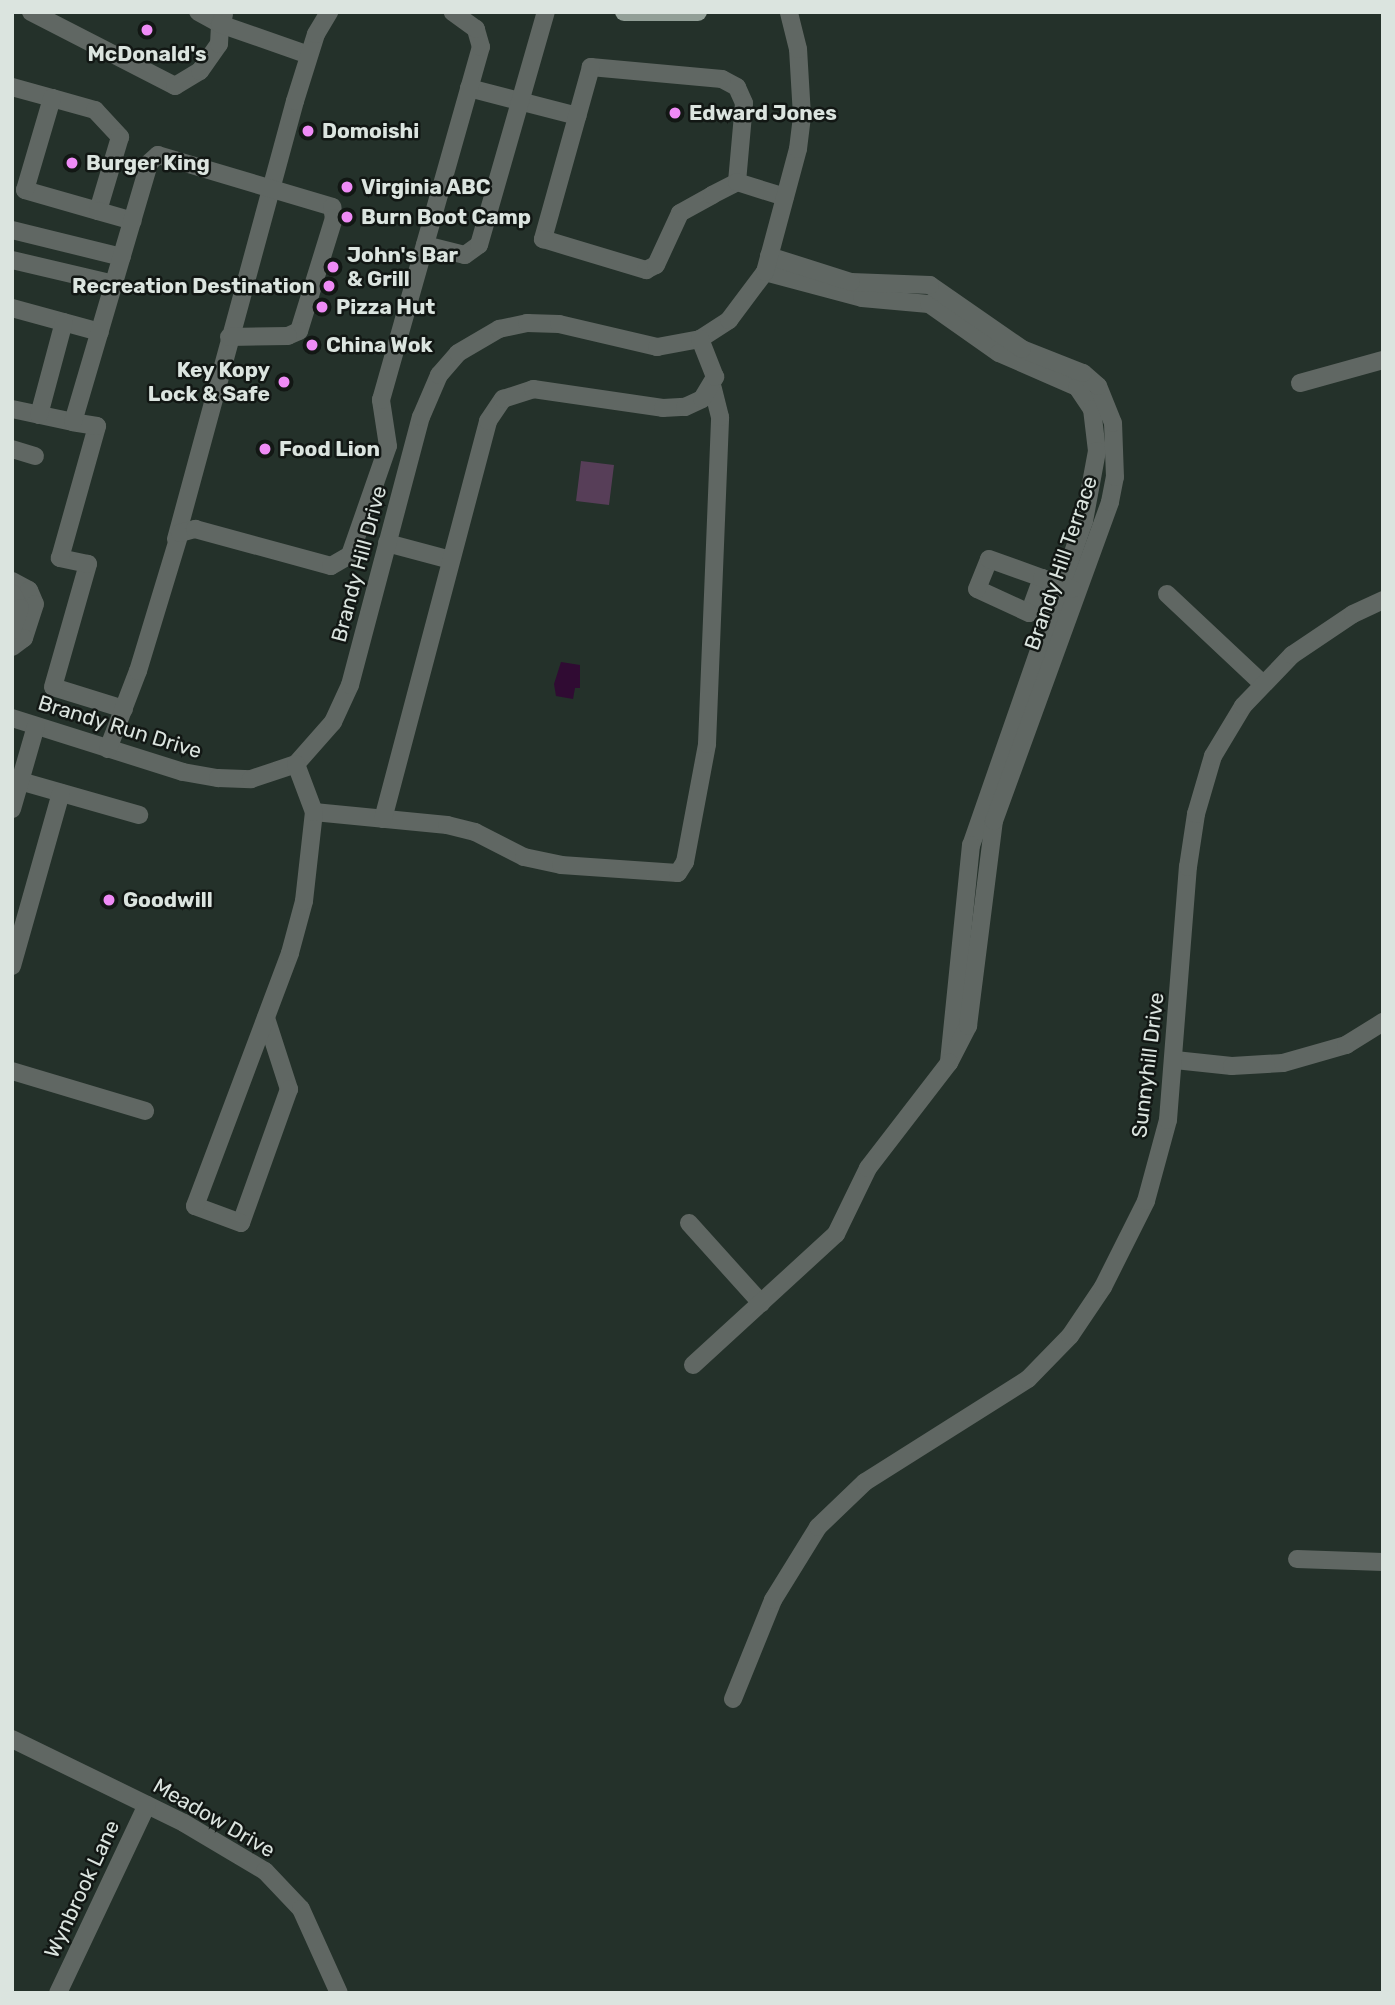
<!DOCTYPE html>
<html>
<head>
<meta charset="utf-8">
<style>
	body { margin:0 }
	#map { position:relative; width:1395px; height:2005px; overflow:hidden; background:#24312a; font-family:Rubik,sans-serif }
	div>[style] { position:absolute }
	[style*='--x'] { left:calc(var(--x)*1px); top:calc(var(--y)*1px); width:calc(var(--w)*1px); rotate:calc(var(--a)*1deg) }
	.green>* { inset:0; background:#573e58 }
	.water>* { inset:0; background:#300b33 }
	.minor>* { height:18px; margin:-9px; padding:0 9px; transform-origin:9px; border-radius:9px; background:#606763 }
	.major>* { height:18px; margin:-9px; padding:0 9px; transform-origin:9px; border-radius:9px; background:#929f97 }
	.dots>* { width:19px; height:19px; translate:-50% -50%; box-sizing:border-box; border:4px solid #121714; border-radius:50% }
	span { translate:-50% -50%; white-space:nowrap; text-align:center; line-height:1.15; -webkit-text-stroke:5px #121714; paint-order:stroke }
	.poi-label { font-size:21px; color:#dbe4df; font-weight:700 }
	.left { translate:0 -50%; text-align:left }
	.right { translate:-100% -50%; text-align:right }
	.street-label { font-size:21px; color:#dbe4df }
	.frame { position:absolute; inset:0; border:14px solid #dbe4df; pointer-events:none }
</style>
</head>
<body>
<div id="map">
	<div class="green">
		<i style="clip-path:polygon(581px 461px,614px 465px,609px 505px,576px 501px)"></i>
	</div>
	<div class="water">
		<i style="clip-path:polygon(561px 662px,580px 665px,580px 688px,575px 688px,573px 699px,556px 696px,554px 684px)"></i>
	</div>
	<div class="minor">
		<i style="--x:31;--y:12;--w:162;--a:27.2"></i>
		<i style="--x:175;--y:86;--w:29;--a:-31"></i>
		<i style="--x:200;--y:71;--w:33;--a:-55"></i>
		<i style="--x:219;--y:44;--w:20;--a:-87"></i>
		<i style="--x:220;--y:24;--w:25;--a:-151"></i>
		<i style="--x:224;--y:15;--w:10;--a:114"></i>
		<i style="--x:220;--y:24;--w:94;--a:19.2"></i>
		<i style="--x:12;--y:87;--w:41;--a:15.4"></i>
		<i style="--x:52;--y:98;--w:45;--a:15.6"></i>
		<i style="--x:95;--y:110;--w:37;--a:47"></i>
		<i style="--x:120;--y:137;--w:77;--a:106.6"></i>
		<i style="--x:98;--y:211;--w:76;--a:-164"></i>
		<i style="--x:25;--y:190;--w:96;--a:-73.6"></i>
		<i style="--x:469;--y:88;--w:112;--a:14.5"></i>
		<i style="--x:737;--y:182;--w:79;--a:-84.9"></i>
		<i style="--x:744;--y:103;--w:17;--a:-114"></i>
		<i style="--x:737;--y:87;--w:17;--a:-152"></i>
		<i style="--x:722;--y:79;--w:132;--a:-174.8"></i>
		<i style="--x:591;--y:67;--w:179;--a:105.6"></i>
		<i style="--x:543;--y:239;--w:108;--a:16.8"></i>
		<i style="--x:646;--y:270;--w:11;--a:-27"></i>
		<i style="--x:656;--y:265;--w:57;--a:-65.2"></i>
		<i style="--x:680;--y:213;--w:37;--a:-29"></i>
		<i style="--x:712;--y:195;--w:28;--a:-27"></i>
		<i style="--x:737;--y:182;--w:50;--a:17.4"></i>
		<i style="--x:98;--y:211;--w:36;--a:16"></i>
		<i style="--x:12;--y:230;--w:113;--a:13.8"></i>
		<i style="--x:425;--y:245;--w:41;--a:14"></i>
		<i style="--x:465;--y:255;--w:17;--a:-36"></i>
		<i style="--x:479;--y:245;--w:242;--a:-74"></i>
		<i style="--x:12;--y:260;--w:105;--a:13.2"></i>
		<i style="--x:765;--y:272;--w:100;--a:15"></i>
		<i style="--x:862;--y:298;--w:67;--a:5.1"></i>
		<i style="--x:929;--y:304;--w:85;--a:35"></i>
		<i style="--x:999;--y:353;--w:85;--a:23.6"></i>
		<i style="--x:1077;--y:387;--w:27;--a:56"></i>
		<i style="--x:1092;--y:409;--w:42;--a:83.2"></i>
		<i style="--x:1097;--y:451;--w:71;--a:100.5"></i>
		<i style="--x:1084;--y:521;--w:343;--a:109.2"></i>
		<i style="--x:971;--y:845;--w:219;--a:95.8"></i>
		<i style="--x:949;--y:1063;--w:42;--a:-62.8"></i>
		<i style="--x:968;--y:1026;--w:207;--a:-82.8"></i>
		<i style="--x:994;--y:821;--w:339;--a:-70"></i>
		<i style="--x:1110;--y:502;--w:25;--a:-79"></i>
		<i style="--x:1115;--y:477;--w:54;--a:-92.1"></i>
		<i style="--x:1113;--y:423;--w:40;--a:-112"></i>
		<i style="--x:1098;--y:386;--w:20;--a:-139"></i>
		<i style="--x:1083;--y:373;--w:66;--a:-158.5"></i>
		<i style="--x:1022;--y:349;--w:112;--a:-145.2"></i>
		<i style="--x:930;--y:285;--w:79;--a:-177.8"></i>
		<i style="--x:851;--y:282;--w:86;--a:-162.4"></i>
		<i style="--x:12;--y:308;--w:91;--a:15.3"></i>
		<i style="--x:1300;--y:383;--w:86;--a:-15.5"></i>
		<i style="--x:12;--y:409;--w:62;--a:12"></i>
		<i style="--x:39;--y:415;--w:96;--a:-75"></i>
		<i style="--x:12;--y:449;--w:24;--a:17"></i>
		<i style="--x:176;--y:539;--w:454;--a:-74.8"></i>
		<i style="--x:295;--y:101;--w:70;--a:-72.6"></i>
		<i style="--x:316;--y:34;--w:26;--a:-59"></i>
		<i style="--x:387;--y:543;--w:66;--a:14.9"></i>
		<i style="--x:1042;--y:578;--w:37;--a:110"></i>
		<i style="--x:1029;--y:613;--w:57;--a:-155.2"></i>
		<i style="--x:977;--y:589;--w:32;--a:-68"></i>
		<i style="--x:989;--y:559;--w:56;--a:19.7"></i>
		<i style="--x:1042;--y:578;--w:32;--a:20"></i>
		<i style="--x:12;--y:581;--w:19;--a:28"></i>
		<i style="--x:29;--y:590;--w:15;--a:67"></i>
		<i style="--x:35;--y:604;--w:36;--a:108"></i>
		<i style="--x:24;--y:638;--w:15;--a:143"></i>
		<i style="--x:12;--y:593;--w:17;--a:62"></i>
		<i style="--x:20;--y:608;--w:24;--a:109"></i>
		<i style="--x:1167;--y:594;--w:132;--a:43.2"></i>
		<i style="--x:124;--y:709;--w:74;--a:-162.8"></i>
		<i style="--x:53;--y:687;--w:128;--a:-74.1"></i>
		<i style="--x:88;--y:564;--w:29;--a:-168"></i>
		<i style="--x:60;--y:558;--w:137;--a:-74.3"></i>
		<i style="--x:97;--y:426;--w:24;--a:-171"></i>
		<i style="--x:73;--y:422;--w:270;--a:-73.6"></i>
		<i style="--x:149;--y:163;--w:12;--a:-42"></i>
		<i style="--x:158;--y:155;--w:182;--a:16.6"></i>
		<i style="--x:332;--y:207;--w:11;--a:80"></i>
		<i style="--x:334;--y:218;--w:118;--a:107.2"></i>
		<i style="--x:299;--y:331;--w:12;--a:156"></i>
		<i style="--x:288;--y:336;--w:59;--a:179"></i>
		<i style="--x:12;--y:718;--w:179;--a:17.5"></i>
		<i style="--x:183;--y:772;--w:36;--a:10"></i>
		<i style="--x:218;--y:778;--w:33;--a:2"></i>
		<i style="--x:251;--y:779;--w:47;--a:-18.4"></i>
		<i style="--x:296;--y:764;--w:56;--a:-48.6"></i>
		<i style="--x:333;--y:722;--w:41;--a:-65.3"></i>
		<i style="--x:350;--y:685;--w:277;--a:-75.2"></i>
		<i style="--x:421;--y:417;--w:46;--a:-66.8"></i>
		<i style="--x:439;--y:375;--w:29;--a:-49"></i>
		<i style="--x:458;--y:353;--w:48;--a:-30.3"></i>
		<i style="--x:499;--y:329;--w:29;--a:-12"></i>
		<i style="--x:527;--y:323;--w:32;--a:2"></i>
		<i style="--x:559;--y:324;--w:101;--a:13.2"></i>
		<i style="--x:657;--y:347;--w:44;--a:-10.5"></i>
		<i style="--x:700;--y:339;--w:35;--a:-33"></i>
		<i style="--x:729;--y:320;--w:60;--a:-53.1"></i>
		<i style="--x:765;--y:272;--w:127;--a:-75"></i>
		<i style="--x:798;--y:149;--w:33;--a:-83"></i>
		<i style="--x:802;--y:116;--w:67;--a:-93.4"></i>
		<i style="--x:798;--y:49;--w:38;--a:-104"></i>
		<i style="--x:108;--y:749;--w:84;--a:-69"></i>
		<i style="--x:138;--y:671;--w:144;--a:-73.1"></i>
		<i style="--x:180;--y:533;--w:16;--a:-15"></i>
		<i style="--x:195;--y:529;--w:141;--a:15.2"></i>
		<i style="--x:331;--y:566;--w:22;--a:-30"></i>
		<i style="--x:350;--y:555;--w:115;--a:-70.8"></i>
		<i style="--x:388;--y:446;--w:47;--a:-98.7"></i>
		<i style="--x:381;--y:400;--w:367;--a:-74.2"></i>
		<i style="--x:481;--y:47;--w:19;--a:-106"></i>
		<i style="--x:476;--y:29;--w:29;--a:-144"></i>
		<i style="--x:20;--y:781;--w:124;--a:15.9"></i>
		<i style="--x:12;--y:809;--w:86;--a:-73.9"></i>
		<i style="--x:314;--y:812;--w:134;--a:5.6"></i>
		<i style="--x:447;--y:825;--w:29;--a:14"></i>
		<i style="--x:475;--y:832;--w:55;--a:27"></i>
		<i style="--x:524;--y:857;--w:38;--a:12"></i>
		<i style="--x:561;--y:865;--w:117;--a:3.9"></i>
		<i style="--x:678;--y:873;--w:13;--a:-58"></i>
		<i style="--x:685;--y:862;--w:120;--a:-79.4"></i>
		<i style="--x:707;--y:744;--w:327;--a:-87.7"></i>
		<i style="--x:720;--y:417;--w:30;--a:-104"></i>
		<i style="--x:383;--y:819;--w:412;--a:-75.2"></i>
		<i style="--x:488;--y:421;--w:27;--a:-56"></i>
		<i style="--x:503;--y:399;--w:32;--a:-18"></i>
		<i style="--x:533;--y:389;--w:131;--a:8.3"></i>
		<i style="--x:663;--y:408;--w:22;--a:-3"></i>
		<i style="--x:685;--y:407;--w:19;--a:-25"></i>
		<i style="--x:702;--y:399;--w:26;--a:-59"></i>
		<i style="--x:715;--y:377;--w:41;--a:-111.5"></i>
		<i style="--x:12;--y:966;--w:180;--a:-74.2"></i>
		<i style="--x:266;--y:1018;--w:75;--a:72.1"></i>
		<i style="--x:289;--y:1089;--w:142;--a:109.7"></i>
		<i style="--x:241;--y:1223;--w:49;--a:-159.7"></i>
		<i style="--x:195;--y:1206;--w:270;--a:-69.4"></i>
		<i style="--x:290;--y:953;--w:54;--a:-74.9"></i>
		<i style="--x:304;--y:901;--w:90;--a:-83.6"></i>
		<i style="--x:314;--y:812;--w:51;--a:-110.6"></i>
		<i style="--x:1175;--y:1060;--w:57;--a:6"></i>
		<i style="--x:1232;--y:1066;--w:51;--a:-3.4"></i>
		<i style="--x:1283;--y:1063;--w:66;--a:-15.9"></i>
		<i style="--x:1346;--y:1045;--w:44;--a:-31.9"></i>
		<i style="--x:12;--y:1071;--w:139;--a:16.7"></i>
		<i style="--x:689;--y:1223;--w:108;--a:48"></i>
		<i style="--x:693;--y:1365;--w:194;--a:-42.5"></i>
		<i style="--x:836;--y:1234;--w:73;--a:-64.1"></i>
		<i style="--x:868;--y:1168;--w:133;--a:-52.4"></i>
		<i style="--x:1297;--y:1559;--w:86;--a:2"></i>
		<i style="--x:733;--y:1699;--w:107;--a:-68"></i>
		<i style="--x:773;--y:1600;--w:86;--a:-58.3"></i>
		<i style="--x:818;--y:1527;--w:65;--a:-43.8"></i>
		<i style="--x:865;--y:1482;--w:193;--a:-32.3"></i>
		<i style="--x:1028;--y:1379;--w:60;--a:-45.7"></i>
		<i style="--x:1070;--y:1336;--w:59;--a:-56"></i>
		<i style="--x:1103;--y:1287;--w:96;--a:-63.4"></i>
		<i style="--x:1146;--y:1201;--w:84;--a:-74.8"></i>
		<i style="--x:1168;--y:1120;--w:254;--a:-85.5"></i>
		<i style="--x:1188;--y:867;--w:54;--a:-81.4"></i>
		<i style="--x:1196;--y:814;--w:60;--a:-73.7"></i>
		<i style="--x:1213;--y:756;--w:58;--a:-59"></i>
		<i style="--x:1243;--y:706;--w:71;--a:-46.1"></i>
		<i style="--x:1292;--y:655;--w:73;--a:-33.9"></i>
		<i style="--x:1353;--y:614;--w:33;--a:-25"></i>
		<i style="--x:12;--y:1739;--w:191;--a:26"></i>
		<i style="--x:184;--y:1823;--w:94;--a:30.7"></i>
		<i style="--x:265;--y:1871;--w:52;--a:46.5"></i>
		<i style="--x:301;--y:1909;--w:92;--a:65.7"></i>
		<i style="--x:58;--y:1993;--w:208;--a:-64.7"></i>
	</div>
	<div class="major">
		<i style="--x:624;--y:12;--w:74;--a:0"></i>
	</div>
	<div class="dots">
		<i style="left:147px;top:30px;background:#ef8bf6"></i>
		<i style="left:675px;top:113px;background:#ef8bf6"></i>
		<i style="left:308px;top:131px;background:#ef8bf6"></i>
		<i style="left:72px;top:163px;background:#ef8bf6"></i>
		<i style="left:347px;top:187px;background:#ef8bf6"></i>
		<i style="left:347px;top:217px;background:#ef8bf6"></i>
		<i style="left:333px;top:267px;background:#ef8bf6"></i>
		<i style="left:329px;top:286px;background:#ef8bf6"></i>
		<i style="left:322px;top:307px;background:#ef8bf6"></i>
		<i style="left:312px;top:345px;background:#ef8bf6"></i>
		<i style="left:284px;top:382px;background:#ef8bf6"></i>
		<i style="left:265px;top:449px;background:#ef8bf6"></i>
		<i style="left:109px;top:900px;background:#ef8bf6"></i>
	</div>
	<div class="poi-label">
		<span style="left:147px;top:54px">McDonald's</span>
		<span class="left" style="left:689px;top:113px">Edward Jones</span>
		<span class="left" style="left:322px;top:131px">Domoishi</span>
		<span class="left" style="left:86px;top:163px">Burger King</span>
		<span class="left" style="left:361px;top:187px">Virginia ABC</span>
		<span class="left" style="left:361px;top:217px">Burn Boot Camp</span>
		<span class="left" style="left:347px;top:267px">John's Bar<br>&amp; Grill</span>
		<span class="right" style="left:315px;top:286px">Recreation Destination</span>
		<span class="left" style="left:336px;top:307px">Pizza Hut</span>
		<span class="left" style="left:326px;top:345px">China Wok</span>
		<span class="right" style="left:270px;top:382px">Key Kopy<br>Lock &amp; Safe</span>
		<span class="left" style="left:279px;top:449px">Food Lion</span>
		<span class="left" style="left:123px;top:900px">Goodwill</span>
	</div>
	<div class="street-label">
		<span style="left:1061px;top:563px;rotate:-71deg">Brandy Hill Terrace</span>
		<span style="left:359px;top:564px;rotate:-75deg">Brandy Hill Drive</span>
		<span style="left:120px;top:727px;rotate:17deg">Brandy Run Drive</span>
		<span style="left:1148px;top:1065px;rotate:-83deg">Sunnyhill Drive</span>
		<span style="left:214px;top:1818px;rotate:30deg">Meadow Drive</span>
		<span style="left:82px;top:1889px;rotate:-65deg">Wynbrook Lane</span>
	</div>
	<div class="frame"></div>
</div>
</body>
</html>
